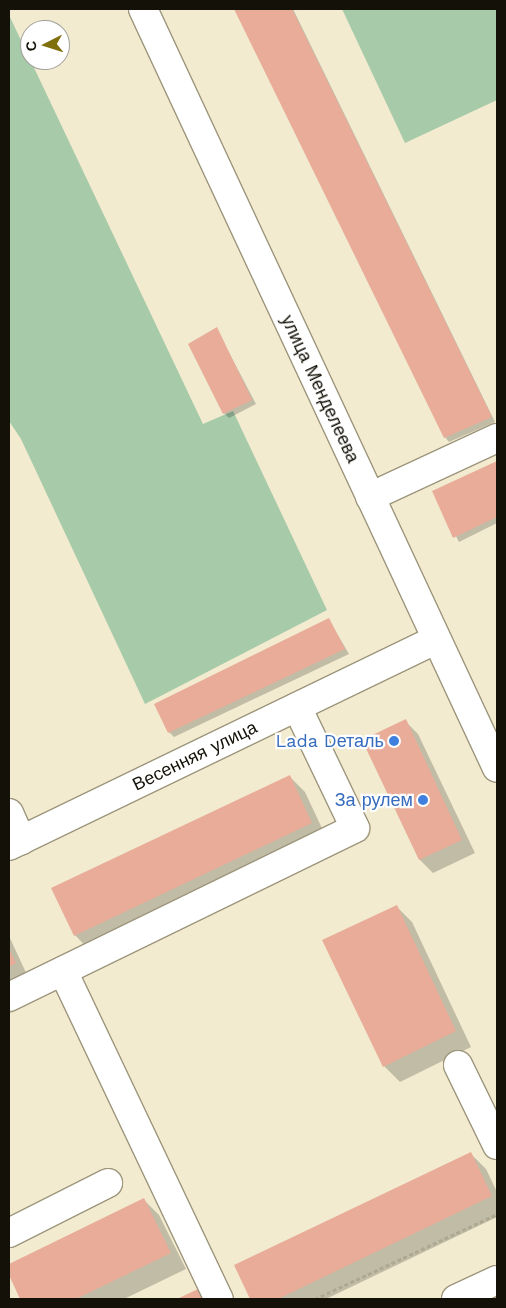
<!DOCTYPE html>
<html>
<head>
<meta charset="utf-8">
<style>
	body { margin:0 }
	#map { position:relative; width:506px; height:1308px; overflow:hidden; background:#f2ebd0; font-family:"Work Sans",sans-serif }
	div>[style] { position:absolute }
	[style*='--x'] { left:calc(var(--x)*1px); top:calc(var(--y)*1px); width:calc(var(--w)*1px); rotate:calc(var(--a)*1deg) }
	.green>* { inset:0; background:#a7caa9 }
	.shadow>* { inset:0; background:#0003 }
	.building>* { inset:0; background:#e8ac99 }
	.path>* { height:3px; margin-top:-1.5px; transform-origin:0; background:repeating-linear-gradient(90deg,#aea892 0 4px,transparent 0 6.5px) }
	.roads { filter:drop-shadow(1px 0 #9d967c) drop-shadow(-1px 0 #9d967c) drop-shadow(0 1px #9d967c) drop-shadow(0 -1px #9d967c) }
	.minor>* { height:28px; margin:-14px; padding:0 14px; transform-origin:14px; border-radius:14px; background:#fff }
	.dots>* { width:14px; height:14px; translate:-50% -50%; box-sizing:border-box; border:2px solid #fff; border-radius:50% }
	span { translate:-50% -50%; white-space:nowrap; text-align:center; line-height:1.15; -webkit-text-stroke:4.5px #fff; paint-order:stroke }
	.street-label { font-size:18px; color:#141108 }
	.shop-label { font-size:18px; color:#366cbe }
	.right { translate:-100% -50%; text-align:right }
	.frame { position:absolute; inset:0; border:10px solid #141108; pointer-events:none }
	.north { position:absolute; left:20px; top:20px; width:50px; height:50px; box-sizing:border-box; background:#fff; border:1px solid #a1a09c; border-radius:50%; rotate:265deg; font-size:14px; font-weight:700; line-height:20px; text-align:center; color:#141108 }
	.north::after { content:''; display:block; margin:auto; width:18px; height:22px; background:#806f0d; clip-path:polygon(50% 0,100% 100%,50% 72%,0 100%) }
</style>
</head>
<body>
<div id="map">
	<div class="green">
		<i style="clip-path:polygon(342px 9px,497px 9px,497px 100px,405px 143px)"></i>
		<i style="clip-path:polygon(9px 15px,203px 424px,233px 411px,327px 610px,145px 704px,21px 439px,9px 421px)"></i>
	</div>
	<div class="shadow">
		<i style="clip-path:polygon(236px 9px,293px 9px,495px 422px,449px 442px,445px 437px)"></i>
		<i style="clip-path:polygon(216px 328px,256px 404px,229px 418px,224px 413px)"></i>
		<i style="clip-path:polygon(497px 462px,497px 523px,459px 542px,434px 491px)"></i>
		<i style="clip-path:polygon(329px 620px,349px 654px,174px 737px,169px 732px,156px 704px)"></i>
		<i style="clip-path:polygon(405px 721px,418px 734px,475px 853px,433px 873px,420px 860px,363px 741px)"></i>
		<i style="clip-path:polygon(289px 776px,305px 792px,327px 839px,90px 951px,75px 935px)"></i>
		<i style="clip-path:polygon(396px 906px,412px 922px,471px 1047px,400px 1082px,384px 1066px)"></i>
		<i style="clip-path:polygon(9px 936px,28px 977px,9px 986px)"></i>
		<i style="clip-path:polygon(470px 1153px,486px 1169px,497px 1192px,497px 1217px,326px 1299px,252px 1299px,236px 1266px)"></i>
		<i style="clip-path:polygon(143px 1199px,159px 1215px,186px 1269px,124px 1299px,22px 1299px,9px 1272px,9px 1265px)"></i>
	</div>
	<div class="building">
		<i style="clip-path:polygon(234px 9px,292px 9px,492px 417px,444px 438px)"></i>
		<i style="clip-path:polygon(217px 327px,252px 400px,223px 414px,188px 344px)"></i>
		<i style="clip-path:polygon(497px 461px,497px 517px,453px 538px,432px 491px)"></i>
		<i style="clip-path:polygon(329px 618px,345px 649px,168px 733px,154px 704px)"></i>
		<i style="clip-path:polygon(406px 719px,462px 840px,419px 860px,362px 740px)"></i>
		<i style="clip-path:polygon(290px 775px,312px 823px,74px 936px,51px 888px)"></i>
		<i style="clip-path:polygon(397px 905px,456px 1031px,383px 1067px,322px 940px)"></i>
		<i style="clip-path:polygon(9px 949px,16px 963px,9px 967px)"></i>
		<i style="clip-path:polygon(471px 1152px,492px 1196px,278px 1299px,250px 1299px,234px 1265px)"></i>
		<i style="clip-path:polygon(144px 1198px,171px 1253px,76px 1299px,20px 1299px,9px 1275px,9px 1264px)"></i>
		<i style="clip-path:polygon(198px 1289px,203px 1299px,177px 1299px)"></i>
	</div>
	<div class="path">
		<i style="--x:315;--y:1299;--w:201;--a:-25"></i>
	</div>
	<div class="roads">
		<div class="minor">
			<i style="--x:143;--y:9;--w:837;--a:65"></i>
			<i style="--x:370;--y:497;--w:140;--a:-24.9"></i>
			<i style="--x:9;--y:813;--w:30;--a:66"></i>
			<i style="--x:9;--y:846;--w:473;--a:-25.8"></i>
			<i style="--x:63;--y:971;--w:363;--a:64.6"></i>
			<i style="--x:9;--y:997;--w:385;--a:-26"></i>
			<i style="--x:355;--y:828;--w:134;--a:-115.6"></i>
			<i style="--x:458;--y:1065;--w:89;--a:64"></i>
			<i style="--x:9;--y:1233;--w:111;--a:-26.8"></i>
			<i style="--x:456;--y:1299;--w:45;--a:-24.9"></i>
		</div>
	</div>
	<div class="dots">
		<i style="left:394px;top:741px;background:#3f7fe0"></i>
		<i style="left:423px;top:800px;background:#3f7fe0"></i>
	</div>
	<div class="street-label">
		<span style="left:320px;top:389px;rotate:65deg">улица Менделеева</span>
		<span style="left:195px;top:756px;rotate:-26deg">Весенняя улица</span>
	</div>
	<div class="shop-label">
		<span class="right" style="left:384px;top:741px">Lada Dеталь</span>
		<span class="right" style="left:413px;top:800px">За рулем</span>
	</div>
	<div class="frame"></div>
	<div class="north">С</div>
</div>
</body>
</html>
